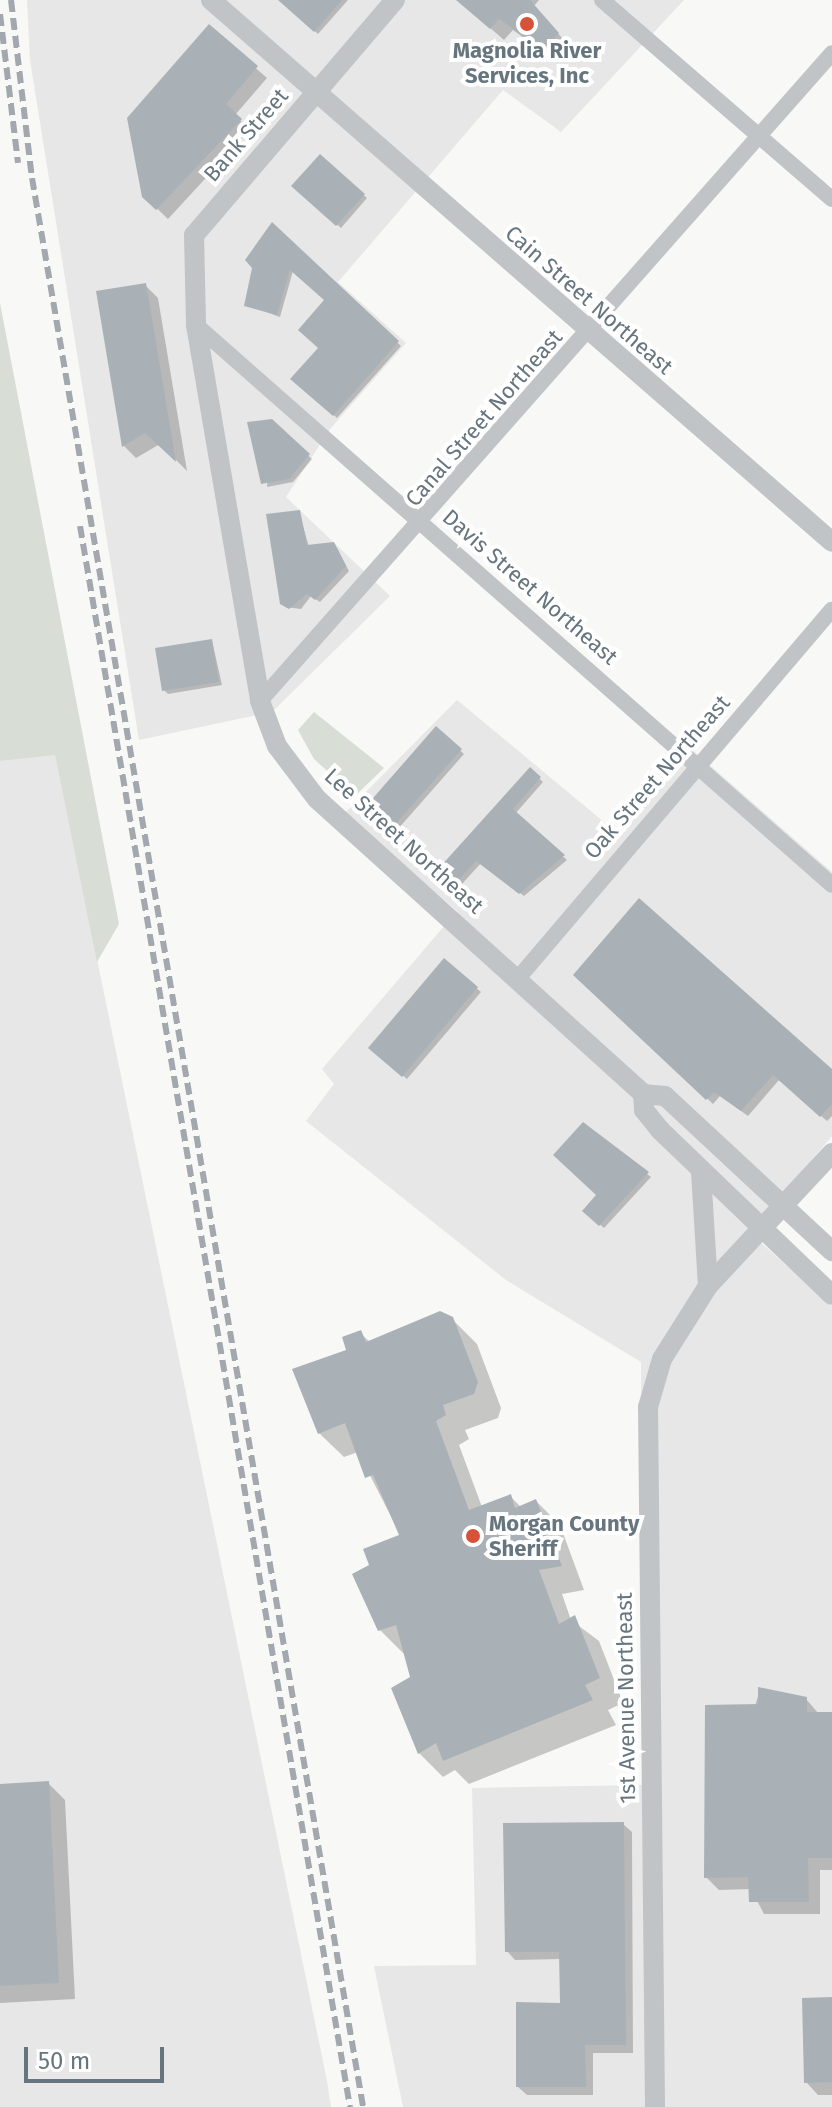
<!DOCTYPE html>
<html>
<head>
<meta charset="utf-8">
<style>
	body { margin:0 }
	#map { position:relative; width:832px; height:2107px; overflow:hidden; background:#f8f8f6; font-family:"Fira Sans",sans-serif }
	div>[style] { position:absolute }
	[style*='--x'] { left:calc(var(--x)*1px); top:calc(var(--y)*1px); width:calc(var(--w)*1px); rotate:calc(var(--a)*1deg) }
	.built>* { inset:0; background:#e6e7e6 }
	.green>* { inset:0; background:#d8ddd5 }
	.shadow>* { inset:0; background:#0003 }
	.building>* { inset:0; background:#aab1b6 }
	.minor>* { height:16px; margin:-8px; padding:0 8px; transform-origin:8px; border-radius:8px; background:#c0c4c7 }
	.tertiary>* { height:20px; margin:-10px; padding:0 10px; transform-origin:10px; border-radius:10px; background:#c0c4c7 }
	.rail>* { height:6px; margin-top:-3px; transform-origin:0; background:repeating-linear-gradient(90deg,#a2a8ad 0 12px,transparent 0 18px) }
	.dots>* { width:22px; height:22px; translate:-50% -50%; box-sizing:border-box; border:4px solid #fff; border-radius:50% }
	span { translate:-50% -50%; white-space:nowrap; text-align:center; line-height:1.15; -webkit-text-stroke:8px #fff; paint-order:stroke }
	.poi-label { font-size:22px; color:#66757e; font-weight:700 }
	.left { translate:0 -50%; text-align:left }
	.street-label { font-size:22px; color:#66757e }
	.scale { position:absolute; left:24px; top:2047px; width:140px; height:36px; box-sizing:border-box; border:4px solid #66757e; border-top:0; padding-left:10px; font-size:24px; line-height:28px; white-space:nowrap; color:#66757e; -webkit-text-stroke:6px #fff; paint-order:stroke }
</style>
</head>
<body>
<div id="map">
	<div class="built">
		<i style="clip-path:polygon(27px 0,684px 0,561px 132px,503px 90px,338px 282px,406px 343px,330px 429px,286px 497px,390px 596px,272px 712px,139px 740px,30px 60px)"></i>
		<i style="clip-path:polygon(457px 700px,616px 832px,688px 746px,832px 872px,832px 1136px,750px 1233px,832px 1306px,832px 2107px,403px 2107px,374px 1966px,476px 1965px,472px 1788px,642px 1785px,641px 1362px,506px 1280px,306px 1121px,334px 1084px,322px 1069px,457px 911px,344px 814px)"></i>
		<i style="clip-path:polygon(55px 754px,327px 2081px,331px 2107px,0 2107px,0 761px)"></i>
	</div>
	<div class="green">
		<i style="clip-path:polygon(0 303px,119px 924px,97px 962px,55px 755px,0 761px)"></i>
		<i style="clip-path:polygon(314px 712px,384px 768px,355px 796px,314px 759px,298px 730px)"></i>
	</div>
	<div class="shadow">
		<i style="clip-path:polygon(280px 0,348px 0,318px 34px)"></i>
		<i style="clip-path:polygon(474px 0,539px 0,534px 6px,570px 47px,557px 62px,513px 30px,504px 40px,480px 19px)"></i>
		<i style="clip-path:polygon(209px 27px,267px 78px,235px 115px,250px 130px,168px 219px,144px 196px)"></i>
		<i style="clip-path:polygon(320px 157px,367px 198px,341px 228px,294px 186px)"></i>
		<i style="clip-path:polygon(272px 225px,401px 346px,337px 418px,293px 379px,321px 348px,327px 300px,293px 271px,280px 317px,246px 305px)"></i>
		<i style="clip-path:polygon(145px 285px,158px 298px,187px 471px,160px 444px,136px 458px,124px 446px)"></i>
		<i style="clip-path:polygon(271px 422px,312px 459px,293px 482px,267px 487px)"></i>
		<i style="clip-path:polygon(299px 512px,309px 547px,337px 548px,349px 571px,320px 602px,311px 596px,301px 609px,285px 607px)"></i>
		<i style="clip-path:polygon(212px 641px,222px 685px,168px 694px,164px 690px)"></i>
		<i style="clip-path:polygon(436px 729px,464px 754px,398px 829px,370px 804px)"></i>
		<i style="clip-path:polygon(530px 770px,543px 782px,515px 814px,567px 860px,524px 896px,481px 863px,462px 884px,443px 867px)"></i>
		<i style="clip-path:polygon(444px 961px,481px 992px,407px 1079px,370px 1048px)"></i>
		<i style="clip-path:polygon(576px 975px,832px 1071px,832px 1116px,827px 1121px,779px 1080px,748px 1116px,720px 1096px,713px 1104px)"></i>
		<i style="clip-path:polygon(583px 1125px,651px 1177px,604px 1228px,585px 1211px,599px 1195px)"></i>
		<i style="clip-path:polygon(452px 1319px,477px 1344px,501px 1408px,498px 1418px,465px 1430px,469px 1439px,459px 1445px,482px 1507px,510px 1496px,521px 1507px,536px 1501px,560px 1525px,584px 1590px,562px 1594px,571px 1620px,599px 1641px,623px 1703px,608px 1710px,616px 1725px,469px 1784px,455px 1770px,443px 1777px,419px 1753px,413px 1678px,404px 1654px,380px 1630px,372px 1566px,401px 1536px,358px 1452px,344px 1457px,319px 1433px,360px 1333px,370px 1342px)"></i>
		<i style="clip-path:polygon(760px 1689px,806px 1699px,819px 1714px,832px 1714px,832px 1870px,820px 1870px,820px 1914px,764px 1914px,751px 1889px,719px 1890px,706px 1877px)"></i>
		<i style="clip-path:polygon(48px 1783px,65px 1800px,75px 1999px,0 2003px,0 1786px)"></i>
		<i style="clip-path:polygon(623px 1824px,632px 1832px,633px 2053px,593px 2053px,593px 2095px,527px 2095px,518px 2087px,562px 2005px,561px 1959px,515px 1960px,507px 1951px)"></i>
		<i style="clip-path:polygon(832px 1999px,832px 2095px,818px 2095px,806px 2082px)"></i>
	</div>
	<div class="building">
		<i style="clip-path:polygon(278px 0,342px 0,314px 32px)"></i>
		<i style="clip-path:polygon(456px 0,530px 0,559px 33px,543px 50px,499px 19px,490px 29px)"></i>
		<i style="clip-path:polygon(209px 24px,258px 66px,226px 104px,242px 119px,156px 210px,142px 197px,127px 118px)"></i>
		<i style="clip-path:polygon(320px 154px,365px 194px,336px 226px,291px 186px)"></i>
		<i style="clip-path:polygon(272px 222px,399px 341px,333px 416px,290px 379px,318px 348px,298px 330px,324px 300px,290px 270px,277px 315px,244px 306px,252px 268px,245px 260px)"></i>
		<i style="clip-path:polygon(146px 283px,176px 462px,145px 433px,122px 447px,96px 291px)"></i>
		<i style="clip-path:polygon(272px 419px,310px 454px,289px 479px,261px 484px,247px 422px)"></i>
		<i style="clip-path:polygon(300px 510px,307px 545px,334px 542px,346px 566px,315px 600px,307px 594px,289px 609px,280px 604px,266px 514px)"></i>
		<i style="clip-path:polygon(212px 639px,219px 682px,162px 691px,155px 648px)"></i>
		<i style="clip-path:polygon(436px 726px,462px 749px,393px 827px,367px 805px)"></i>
		<i style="clip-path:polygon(530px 767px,541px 777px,513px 809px,565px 855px,519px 894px,476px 861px,457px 882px,440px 867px)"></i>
		<i style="clip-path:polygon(639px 898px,832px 1069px,832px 1104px,820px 1117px,773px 1075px,741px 1111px,714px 1092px,706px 1100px,573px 975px)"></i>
		<i style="clip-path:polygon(444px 958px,478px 987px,402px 1077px,368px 1048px)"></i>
		<i style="clip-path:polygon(583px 1122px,649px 1172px,599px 1226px,582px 1211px,596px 1195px,553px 1155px)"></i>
		<i style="clip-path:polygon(440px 1311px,453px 1317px,478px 1382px,474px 1394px,443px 1405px,446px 1415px,436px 1421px,469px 1510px,511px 1494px,515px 1508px,536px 1499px,562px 1566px,539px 1570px,559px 1624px,575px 1615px,600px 1678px,585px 1685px,593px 1700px,443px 1761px,436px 1743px,418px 1754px,391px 1688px,410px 1677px,396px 1625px,378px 1631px,352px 1574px,369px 1565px,363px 1549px,399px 1535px,373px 1475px,365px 1478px,345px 1423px,318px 1434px,292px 1369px,346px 1350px,342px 1337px,361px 1330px,366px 1342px)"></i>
		<i style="clip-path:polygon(758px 1687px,807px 1697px,807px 1712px,832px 1712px,832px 1858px,808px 1858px,809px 1902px,749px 1902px,748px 1877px,704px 1878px,705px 1705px,758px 1704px)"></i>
		<i style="clip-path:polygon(49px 1781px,59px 1983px,0 1986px,0 1784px)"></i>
		<i style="clip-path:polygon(624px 1822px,626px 2045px,585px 2045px,586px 2087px,516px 2087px,516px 2002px,560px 2003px,559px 1952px,505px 1952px,503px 1823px)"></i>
		<i style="clip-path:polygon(832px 1997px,832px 2082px,804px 2083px,802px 1998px)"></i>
	</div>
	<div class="minor">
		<i style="--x:602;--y:0;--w:304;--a:40.9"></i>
		<i style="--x:196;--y:325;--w:847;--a:41.36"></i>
		<i style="--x:260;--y:701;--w:864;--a:-48.56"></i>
		<i style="--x:520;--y:976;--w:481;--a:-49.6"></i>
	</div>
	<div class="tertiary">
		<i style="--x:211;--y:0;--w:824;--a:41.11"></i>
		<i style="--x:395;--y:0;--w:309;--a:130.5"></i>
		<i style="--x:194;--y:235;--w:90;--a:88.7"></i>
		<i style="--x:196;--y:325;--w:381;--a:80.3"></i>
		<i style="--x:260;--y:701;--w:48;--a:69.3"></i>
		<i style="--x:277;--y:746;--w:66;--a:53"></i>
		<i style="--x:317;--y:799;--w:440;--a:42.1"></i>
		<i style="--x:643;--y:1094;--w:22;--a:5"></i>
		<i style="--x:665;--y:1096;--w:228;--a:42.9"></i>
		<i style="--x:643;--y:1094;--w:16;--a:86"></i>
		<i style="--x:644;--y:1110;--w:26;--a:51"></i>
		<i style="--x:660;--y:1130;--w:238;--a:43.8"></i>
		<i style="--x:701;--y:1172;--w:114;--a:86.5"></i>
		<i style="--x:655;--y:2107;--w:700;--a:-90.57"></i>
		<i style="--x:648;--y:1407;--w:50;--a:-73.7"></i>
		<i style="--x:662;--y:1359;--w:86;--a:-57.8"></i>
		<i style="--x:708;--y:1286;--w:182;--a:-47"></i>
	</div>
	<div class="rail">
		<i style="--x:11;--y:0;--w:179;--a:83.3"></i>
		<i style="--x:32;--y:178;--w:1957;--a:80.26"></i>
		<i style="--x:0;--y:14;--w:150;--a:83.1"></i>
		<i style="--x:80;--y:526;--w:1604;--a:80.31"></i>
	</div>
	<div class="dots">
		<i style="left:527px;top:24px;background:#d65238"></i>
		<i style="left:473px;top:1536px;background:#d65238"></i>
	</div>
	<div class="poi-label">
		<span style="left:527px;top:63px">Magnolia River<br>Services, Inc</span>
		<span class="left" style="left:489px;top:1536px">Morgan County<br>Sheriff</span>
	</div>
	<div class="street-label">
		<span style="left:246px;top:135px;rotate:-49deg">Bank Street</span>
		<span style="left:589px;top:300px;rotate:41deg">Cain Street Northeast</span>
		<span style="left:484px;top:418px;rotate:-49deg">Canal Street Northeast</span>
		<span style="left:530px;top:587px;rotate:41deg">Davis Street Northeast</span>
		<span style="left:657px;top:777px;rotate:-49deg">Oak Street Northeast</span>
		<span style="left:404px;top:841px;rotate:42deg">Lee Street Northeast</span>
		<span style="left:626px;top:1698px;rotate:-91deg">1st Avenue Northeast</span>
	</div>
	<div class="scale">50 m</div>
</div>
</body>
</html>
